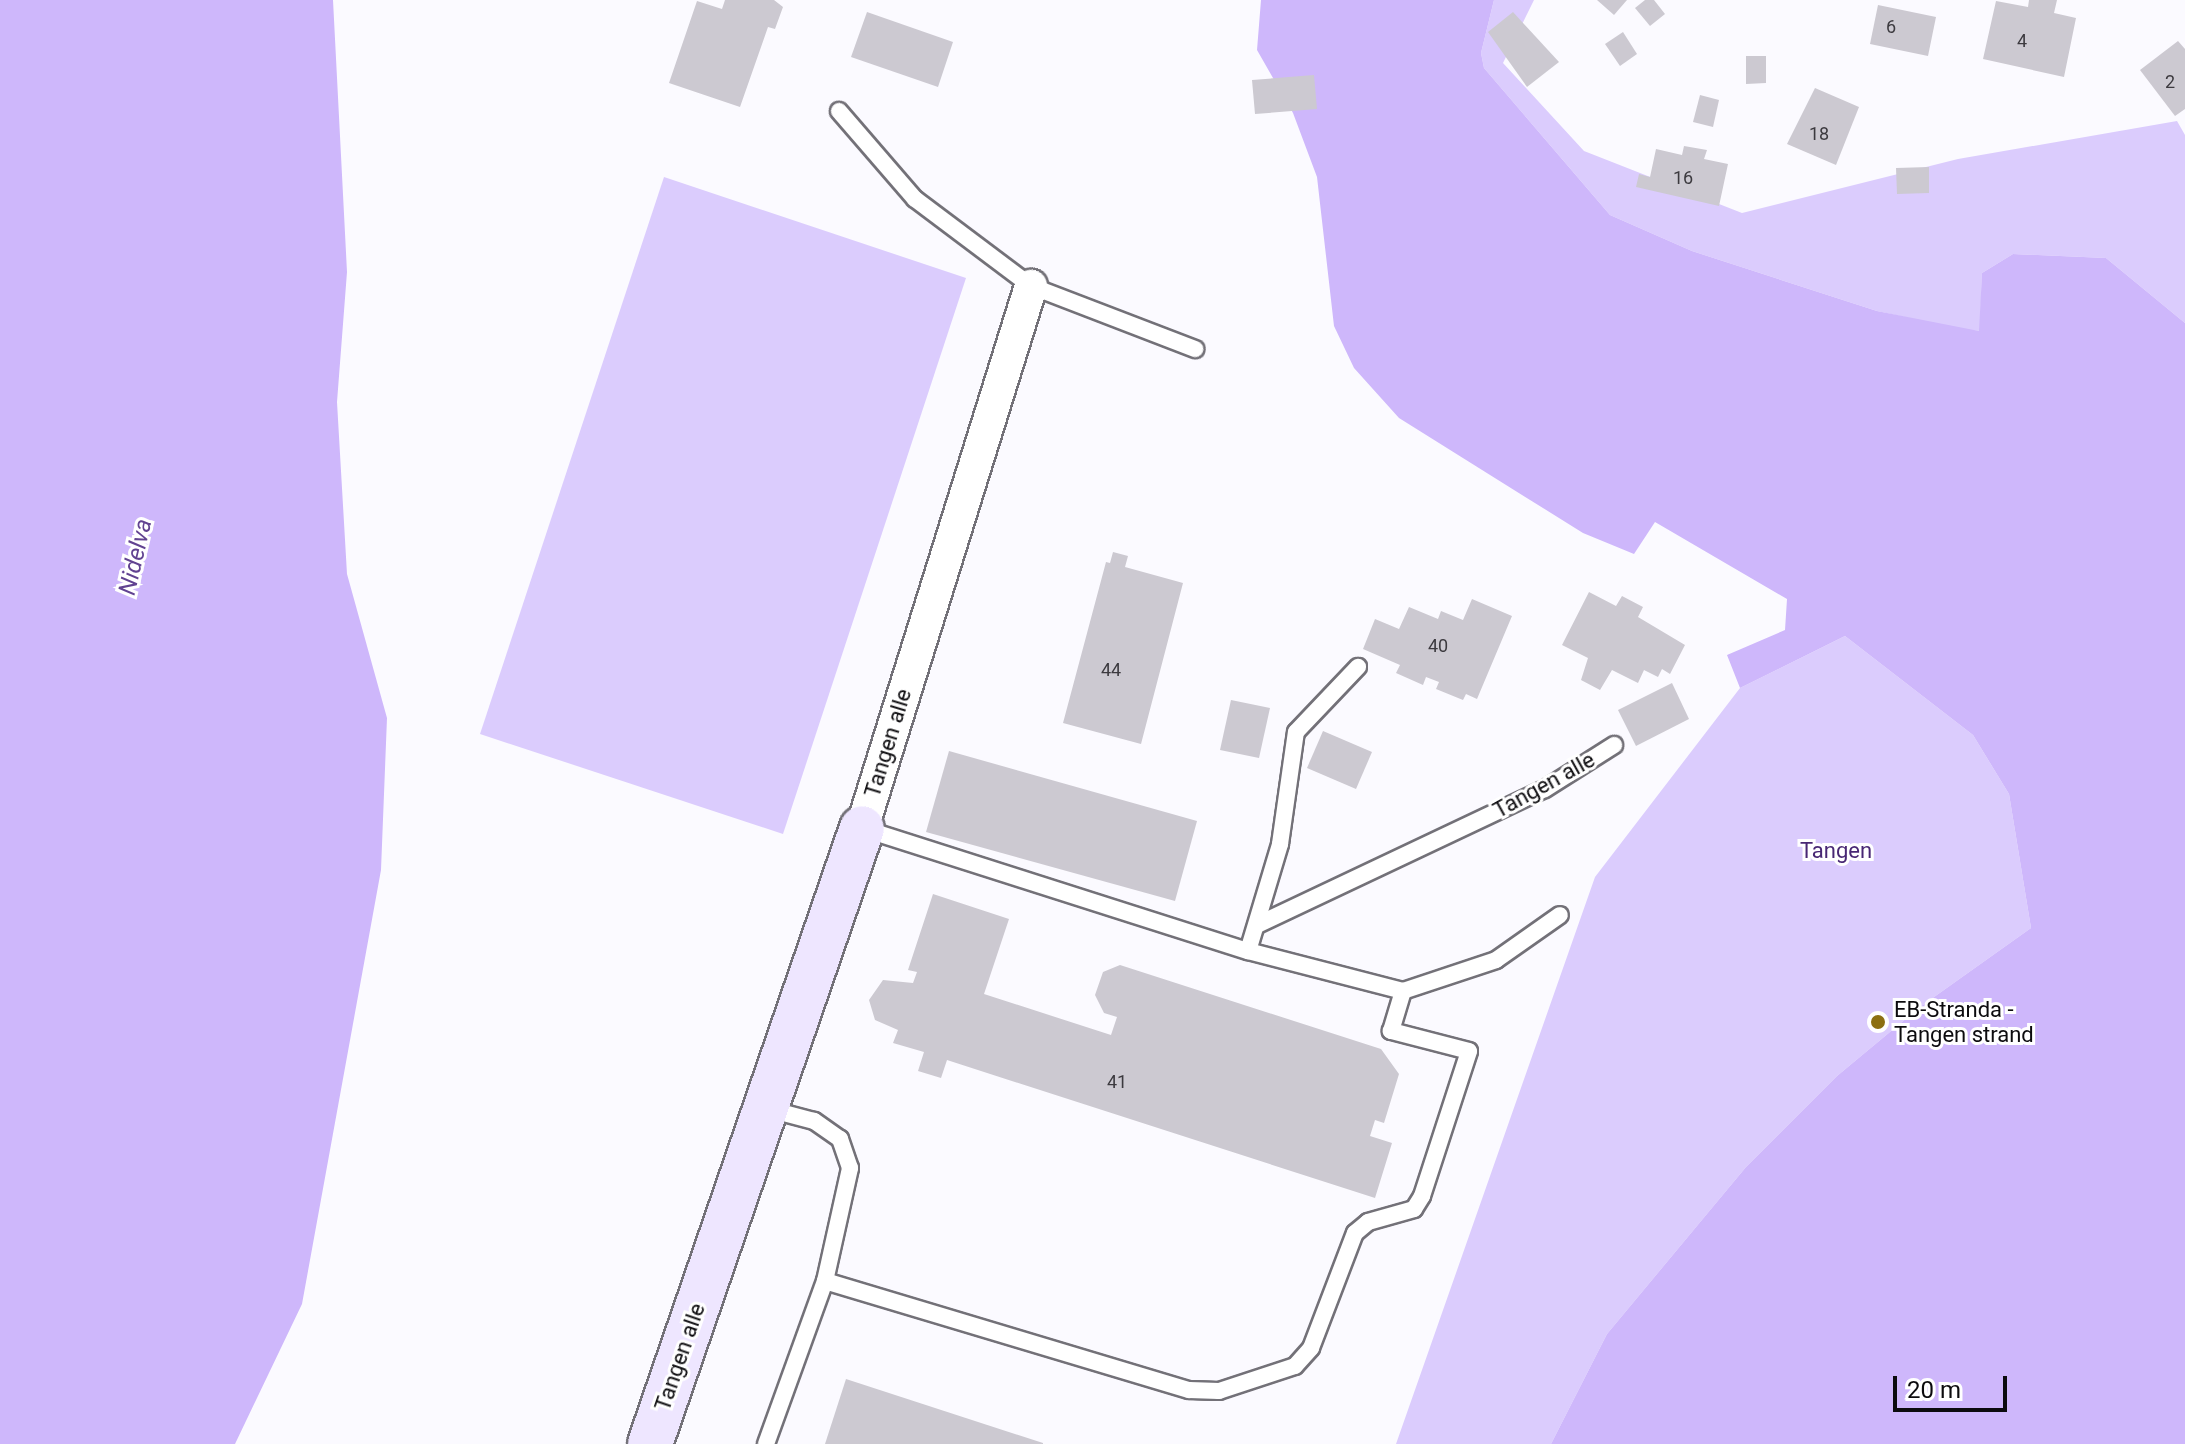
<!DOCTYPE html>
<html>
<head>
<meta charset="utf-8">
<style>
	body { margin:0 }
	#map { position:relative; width:2185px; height:1444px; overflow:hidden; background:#fbfaff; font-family:Roboto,sans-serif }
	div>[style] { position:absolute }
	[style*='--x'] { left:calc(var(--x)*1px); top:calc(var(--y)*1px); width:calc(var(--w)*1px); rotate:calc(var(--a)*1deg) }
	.green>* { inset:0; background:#dbccfd }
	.water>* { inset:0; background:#ceb7fb }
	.building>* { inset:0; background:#ccc9d1 }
	.roads { filter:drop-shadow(2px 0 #737178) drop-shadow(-2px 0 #737178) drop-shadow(0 2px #737178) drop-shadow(0 -2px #737178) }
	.lane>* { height:16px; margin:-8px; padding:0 8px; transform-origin:8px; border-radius:8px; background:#fff }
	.street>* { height:32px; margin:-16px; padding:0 16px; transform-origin:16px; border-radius:16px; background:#fff }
	.secondary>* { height:44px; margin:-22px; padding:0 22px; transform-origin:22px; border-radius:22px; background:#eee6ff }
	.dots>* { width:22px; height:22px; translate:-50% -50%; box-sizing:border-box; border:4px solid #fff; border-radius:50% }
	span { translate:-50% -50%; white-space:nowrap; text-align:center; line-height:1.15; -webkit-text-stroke:6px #fff; paint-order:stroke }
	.number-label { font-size:18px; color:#3c3a3f }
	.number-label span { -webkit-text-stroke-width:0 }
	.street-label { font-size:22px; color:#0c0b0e }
	.park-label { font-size:22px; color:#482774 }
	.poi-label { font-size:22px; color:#0c0b0e }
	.left { translate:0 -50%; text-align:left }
	.water-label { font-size:24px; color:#614291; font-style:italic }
	.scale { position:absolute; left:1893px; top:1376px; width:114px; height:36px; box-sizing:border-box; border:4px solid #0c0b0e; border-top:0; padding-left:10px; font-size:24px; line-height:28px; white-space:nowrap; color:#0c0b0e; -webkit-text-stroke:6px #fff; paint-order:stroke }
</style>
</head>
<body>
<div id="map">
	<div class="green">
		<i style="clip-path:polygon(1494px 0,1534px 0,1503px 63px,1584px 151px,1742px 213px,1958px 159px,2177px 121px,2185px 135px,2185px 323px,2106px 258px,2013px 254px,1982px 273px,1980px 331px,1965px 330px,1877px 311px,1692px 251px,1610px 215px,1484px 68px,1481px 53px)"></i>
		<i style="clip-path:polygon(664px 177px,966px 278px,783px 834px,480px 734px)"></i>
		<i style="clip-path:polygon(1845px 636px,1973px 735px,2009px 794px,2031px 928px,1920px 1007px,1837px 1076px,1746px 1167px,1607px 1334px,1551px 1444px,1396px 1444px,1595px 877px,1740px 688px)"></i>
	</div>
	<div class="water">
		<i style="clip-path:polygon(0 0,333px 0,347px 272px,337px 402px,347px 574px,387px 718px,381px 870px,302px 1304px,235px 1444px,0 1444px)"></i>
		<i style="clip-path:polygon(1261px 0,1494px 0,1481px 53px,1484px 68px,1610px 215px,1692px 251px,1877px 311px,1979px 331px,1982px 273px,2013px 254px,2106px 258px,2185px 323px,2185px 1444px,1551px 1444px,1607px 1334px,1746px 1167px,1837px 1076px,1920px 1007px,2031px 928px,2009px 794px,1973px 735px,1845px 636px,1740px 688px,1727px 655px,1785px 630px,1787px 599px,1655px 522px,1634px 554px,1583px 533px,1399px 418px,1354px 368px,1334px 326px,1317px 177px,1293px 113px,1257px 50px)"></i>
	</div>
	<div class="building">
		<i style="clip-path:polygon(725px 0,774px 0,783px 7px,775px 29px,768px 27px,740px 107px,669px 83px,697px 1px,722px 9px)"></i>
		<i style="clip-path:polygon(1597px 0,1627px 0,1614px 15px)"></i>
		<i style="clip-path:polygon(1645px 0,1654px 0,1665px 14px,1650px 26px,1635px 8px)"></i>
		<i style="clip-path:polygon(2029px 0,2057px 0,2054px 13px,2076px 18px,2064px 77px,1983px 59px,1996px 1px,2028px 7px)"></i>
		<i style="clip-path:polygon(1878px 5px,1936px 17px,1928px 56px,1870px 44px)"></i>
		<i style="clip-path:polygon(867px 12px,953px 42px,938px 87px,851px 57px)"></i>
		<i style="clip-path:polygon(1513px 12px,1559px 62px,1527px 87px,1488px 32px)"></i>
		<i style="clip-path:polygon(1623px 32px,1637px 54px,1620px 66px,1605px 44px)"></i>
		<i style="clip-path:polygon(2178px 41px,2185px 49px,2185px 109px,2175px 116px,2140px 70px)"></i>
		<i style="clip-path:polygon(1746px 56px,1766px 56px,1766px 83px,1746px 84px)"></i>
		<i style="clip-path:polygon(1314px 75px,1317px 109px,1255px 114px,1252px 80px)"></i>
		<i style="clip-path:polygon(1815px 88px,1859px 107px,1836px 165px,1787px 144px)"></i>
		<i style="clip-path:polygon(1700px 95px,1719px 100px,1713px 127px,1693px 122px)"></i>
		<i style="clip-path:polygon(1684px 146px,1707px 150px,1704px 159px,1728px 164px,1719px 206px,1636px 187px,1639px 174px,1650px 177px,1656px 149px,1682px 155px)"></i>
		<i style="clip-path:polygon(1929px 167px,1929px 193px,1897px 194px,1896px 168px)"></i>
		<i style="clip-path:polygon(1113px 552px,1128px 556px,1125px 567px,1183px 583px,1141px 744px,1063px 723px,1106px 562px,1110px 563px)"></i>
		<i style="clip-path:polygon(1589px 592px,1616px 606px,1622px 596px,1643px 607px,1638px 617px,1685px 645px,1670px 674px,1662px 669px,1658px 677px,1644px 670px,1638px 683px,1612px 670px,1600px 690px,1581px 680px,1588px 658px,1562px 645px)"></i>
		<i style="clip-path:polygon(1472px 599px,1512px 616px,1477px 699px,1466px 694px,1463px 700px,1436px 689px,1439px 682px,1426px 677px,1423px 685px,1396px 673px,1400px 665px,1363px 649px,1375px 619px,1399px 629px,1409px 607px,1438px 619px,1441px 611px,1463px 620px)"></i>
		<i style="clip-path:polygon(1672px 683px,1689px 719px,1636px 746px,1618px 710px)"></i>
		<i style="clip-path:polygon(1231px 700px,1270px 708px,1259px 758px,1220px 750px)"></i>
		<i style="clip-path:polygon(1323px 731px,1372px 752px,1356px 789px,1307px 768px)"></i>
		<i style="clip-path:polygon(949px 751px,1197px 821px,1175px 901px,926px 832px)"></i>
		<i style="clip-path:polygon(933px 894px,1009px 919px,984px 994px,1111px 1035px,1117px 1017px,1104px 1013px,1095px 995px,1103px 972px,1120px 965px,1381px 1049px,1399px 1074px,1384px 1123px,1375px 1120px,1370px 1136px,1392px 1143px,1375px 1198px,947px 1060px,941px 1078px,918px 1071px,924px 1052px,893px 1043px,898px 1030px,875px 1020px,869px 1000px,883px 980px,913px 983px,917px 972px,908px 970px)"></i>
		<i style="clip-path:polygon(846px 1379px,1043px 1443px,1043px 1444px,825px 1444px)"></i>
	</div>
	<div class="roads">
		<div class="lane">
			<i style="--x:839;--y:111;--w:116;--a:49.2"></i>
			<i style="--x:915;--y:199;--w:145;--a:36.9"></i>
			<i style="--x:1031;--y:286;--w:176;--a:21"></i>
			<i style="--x:865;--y:829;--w:402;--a:17.7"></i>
			<i style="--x:1248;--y:951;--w:160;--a:14.5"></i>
			<i style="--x:1403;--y:991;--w:98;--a:-18.4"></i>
			<i style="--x:1496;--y:960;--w:78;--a:-35.1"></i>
			<i style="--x:1257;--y:925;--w:318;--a:-25.3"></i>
			<i style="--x:1545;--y:789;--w:82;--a:-32.5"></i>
			<i style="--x:1248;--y:951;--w:112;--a:-73.3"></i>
			<i style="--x:1280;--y:844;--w:113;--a:-81.9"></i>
			<i style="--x:1296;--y:732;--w:90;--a:-46.4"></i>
			<i style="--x:825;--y:1281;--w:380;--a:16.7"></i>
			<i style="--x:1189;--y:1390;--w:30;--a:2"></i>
			<i style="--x:1219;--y:1391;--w:80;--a:-18.2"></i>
			<i style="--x:1295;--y:1366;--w:24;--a:-48"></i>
			<i style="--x:1311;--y:1348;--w:123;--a:-69.1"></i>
			<i style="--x:1355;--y:1233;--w:17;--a:-40"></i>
			<i style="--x:1368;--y:1222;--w:48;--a:-15.8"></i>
			<i style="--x:1414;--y:1209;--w:15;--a:-58"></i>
			<i style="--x:1422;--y:1196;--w:152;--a:-72"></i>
			<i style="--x:1469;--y:1051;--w:81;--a:-165.6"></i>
			<i style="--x:1391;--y:1031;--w:42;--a:-73.3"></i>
			<i style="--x:766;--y:1444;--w:173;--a:-70.1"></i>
			<i style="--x:825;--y:1281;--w:116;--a:-77.5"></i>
			<i style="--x:850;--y:1168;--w:31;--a:-109"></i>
			<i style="--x:840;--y:1139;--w:32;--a:-145"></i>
			<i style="--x:814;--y:1121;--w:47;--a:-165.1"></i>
		</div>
		<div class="street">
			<i style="--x:862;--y:828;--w:568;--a:-72.68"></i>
		</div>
		<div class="secondary">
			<i style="--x:650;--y:1444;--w:651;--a:-71.01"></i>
		</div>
	</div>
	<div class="dots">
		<i style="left:1878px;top:1022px;background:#8c6f12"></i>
	</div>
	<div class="number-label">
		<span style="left:1891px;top:27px">6</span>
		<span style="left:2022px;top:41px">4</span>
		<span style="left:2170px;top:82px">2</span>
		<span style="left:1819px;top:134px">18</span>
		<span style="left:1683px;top:178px">16</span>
		<span style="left:1438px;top:646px">40</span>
		<span style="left:1111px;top:670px">44</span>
		<span style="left:1117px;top:1082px">41</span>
	</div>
	<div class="street-label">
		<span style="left:888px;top:743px;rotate:-73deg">Tangen alle</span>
		<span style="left:1544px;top:785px;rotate:-29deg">Tangen alle</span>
		<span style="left:680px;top:1357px;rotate:-71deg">Tangen alle</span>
	</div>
	<div class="park-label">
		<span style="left:1836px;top:851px">Tangen</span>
	</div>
	<div class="poi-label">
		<span class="left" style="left:1894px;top:1022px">EB-Stranda -<br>Tangen strand</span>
	</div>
	<div class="water-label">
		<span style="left:136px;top:557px;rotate:-77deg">Nidelva</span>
	</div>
	<div class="scale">20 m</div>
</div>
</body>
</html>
